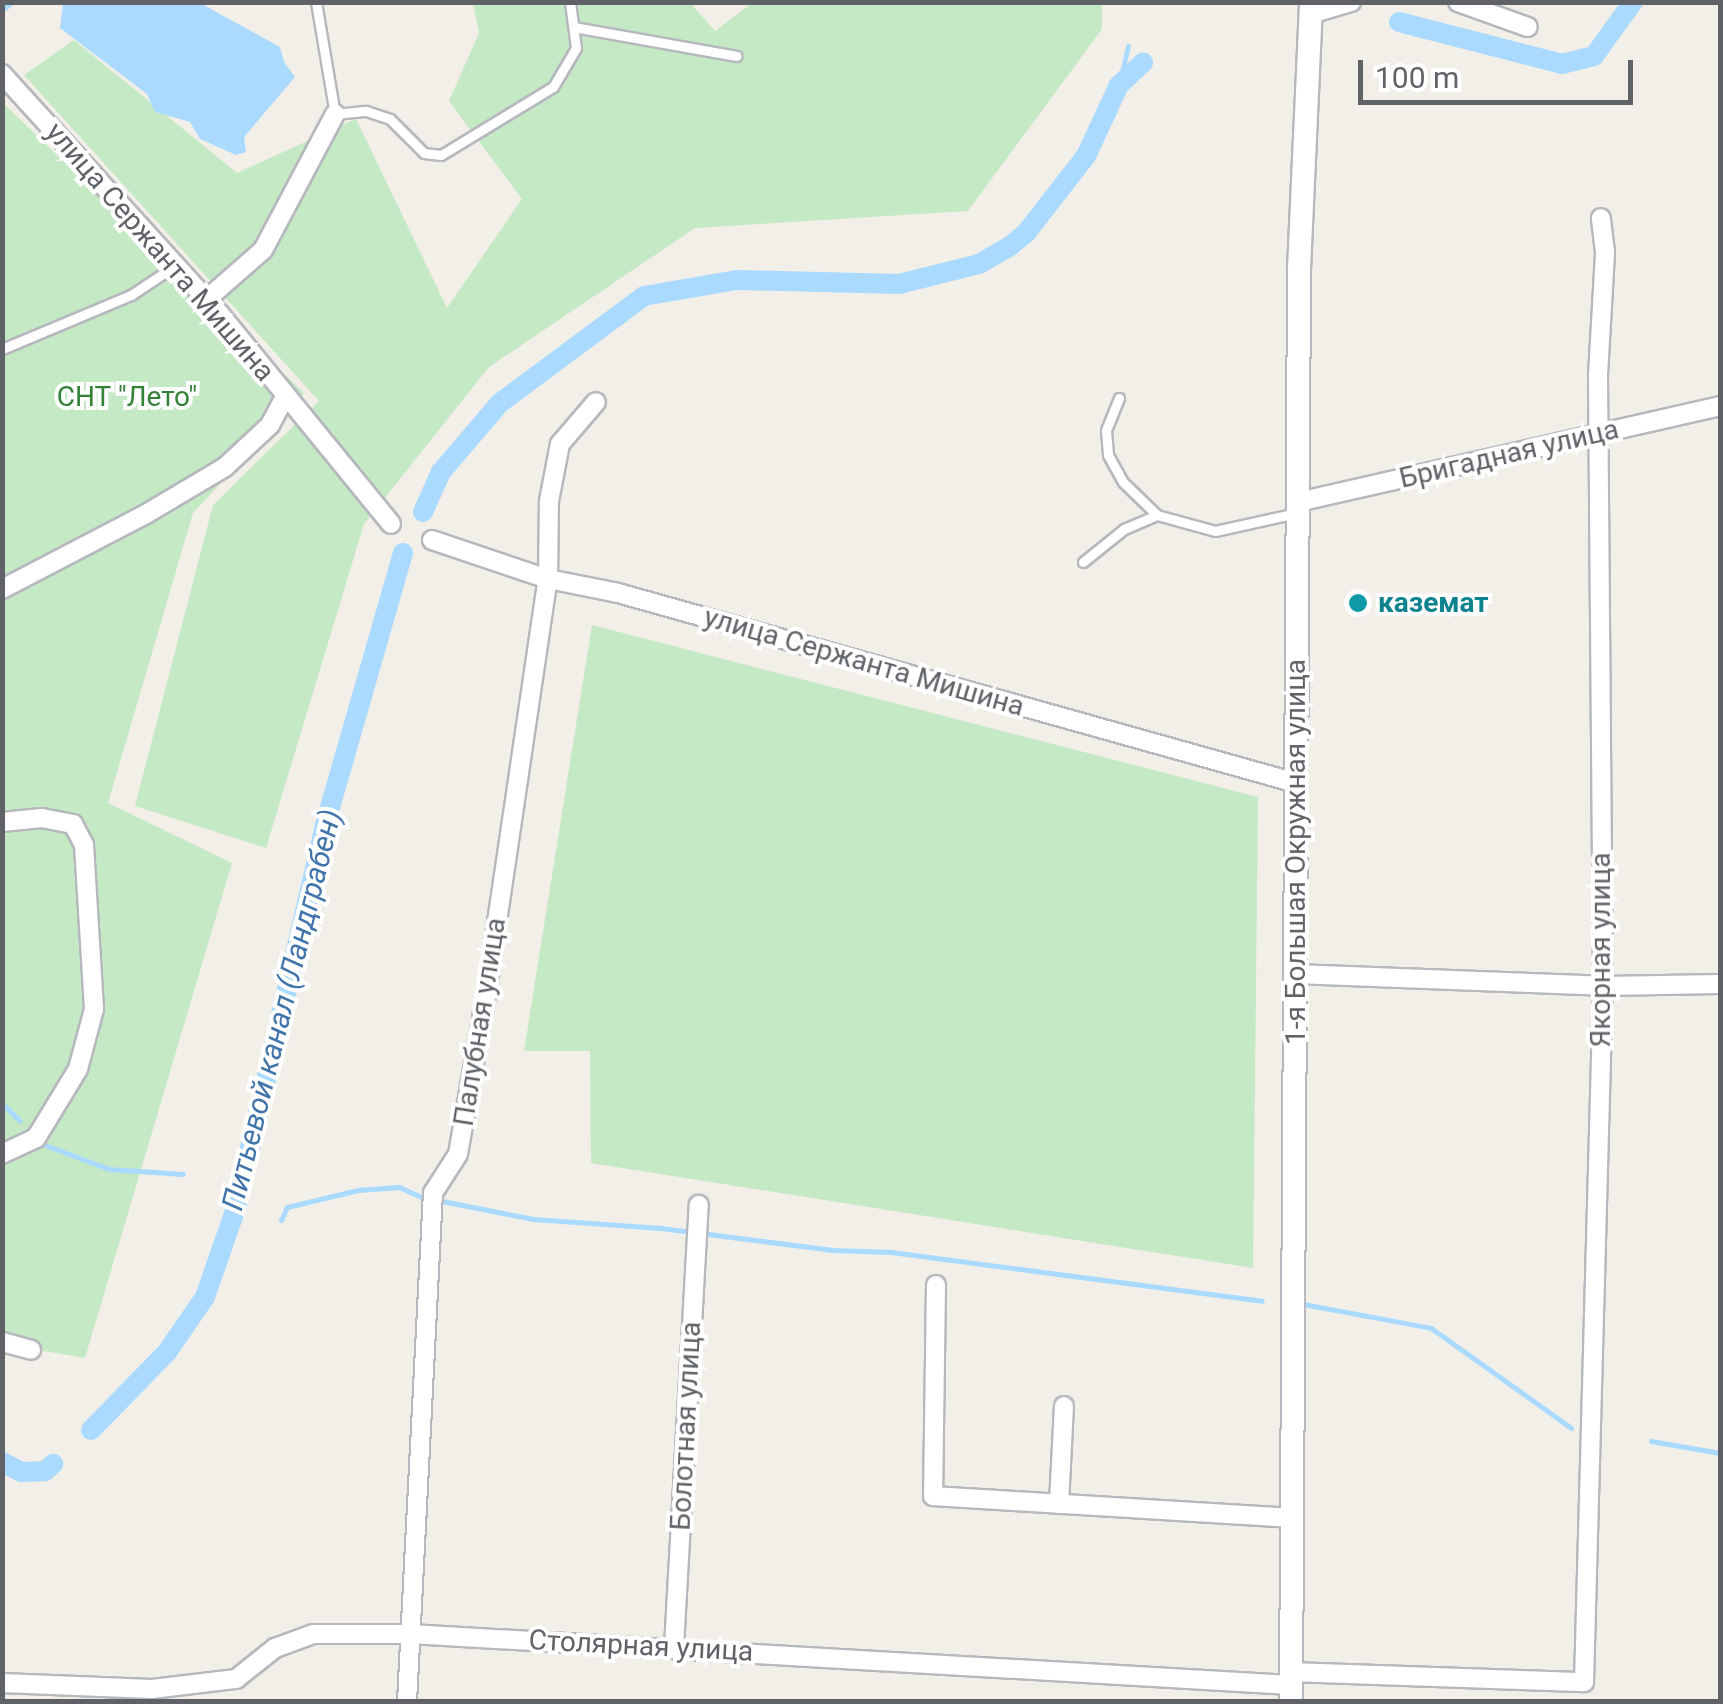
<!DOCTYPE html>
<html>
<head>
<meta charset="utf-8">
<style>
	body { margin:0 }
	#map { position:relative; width:1723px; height:1704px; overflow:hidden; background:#f1efe8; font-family:Roboto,sans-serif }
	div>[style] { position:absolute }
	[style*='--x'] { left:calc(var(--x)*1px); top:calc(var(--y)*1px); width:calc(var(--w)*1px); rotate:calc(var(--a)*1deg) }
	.green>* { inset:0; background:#c5e8c5 }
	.water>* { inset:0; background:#aadaff }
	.stream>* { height:5px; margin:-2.5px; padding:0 2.5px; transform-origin:2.5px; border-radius:2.5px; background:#aadaff }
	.canal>* { height:20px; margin:-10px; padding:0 10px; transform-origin:10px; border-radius:10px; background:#aadaff }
	.roads { filter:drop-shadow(2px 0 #b5b8bc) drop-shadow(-2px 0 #b5b8bc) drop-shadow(0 2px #b5b8bc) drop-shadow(0 -2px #b5b8bc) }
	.service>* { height:9px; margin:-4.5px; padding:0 4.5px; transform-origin:4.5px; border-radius:4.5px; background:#fff }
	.minor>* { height:18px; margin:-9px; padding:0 9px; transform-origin:9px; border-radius:9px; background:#fff }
	.tertiary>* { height:22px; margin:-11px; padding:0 11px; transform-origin:11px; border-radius:11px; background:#fff }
	.dots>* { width:28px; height:28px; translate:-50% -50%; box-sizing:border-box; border:5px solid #fff; border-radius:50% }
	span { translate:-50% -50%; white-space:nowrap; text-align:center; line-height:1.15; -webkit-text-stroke:8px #fff; paint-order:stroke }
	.street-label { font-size:28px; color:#5f6368 }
	.park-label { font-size:28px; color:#348238 }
	.culture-label { font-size:28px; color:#0d838f; font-weight:700 }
	.left { translate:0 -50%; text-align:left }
	.water-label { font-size:30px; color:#4174aa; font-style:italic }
	.frame { position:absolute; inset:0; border:5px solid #5f6368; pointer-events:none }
	.scale { position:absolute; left:1358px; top:60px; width:275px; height:45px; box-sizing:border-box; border:5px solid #5f6368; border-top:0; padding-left:12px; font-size:30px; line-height:35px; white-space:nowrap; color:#5f6368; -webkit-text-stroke:8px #fff; paint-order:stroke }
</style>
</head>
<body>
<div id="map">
	<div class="green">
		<i style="clip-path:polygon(473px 3px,690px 3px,715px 31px,752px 3px,1102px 3px,1102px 29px,968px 211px,695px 228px,489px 367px,364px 524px,266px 848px,135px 806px,213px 505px,319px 401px,24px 75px,74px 40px,237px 173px,356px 119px,447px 308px,522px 199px,449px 101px,479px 33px)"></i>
		<i style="clip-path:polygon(2px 102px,304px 393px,193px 513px,108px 803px,232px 863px,85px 1358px,3px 1344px)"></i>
		<i style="clip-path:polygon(592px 625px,1258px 797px,1253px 1268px,591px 1163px,590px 1051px,524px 1051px)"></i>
	</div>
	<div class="water">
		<i style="clip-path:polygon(63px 3px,200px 3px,280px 47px,284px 62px,295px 77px,244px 137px,246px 152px,236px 155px,200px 139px,190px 122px,155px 112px,147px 94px,60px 28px)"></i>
	</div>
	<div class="stream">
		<i style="--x:2;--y:10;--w:13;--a:-39"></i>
		<i style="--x:1119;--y:85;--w:40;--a:-77"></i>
		<i style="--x:2;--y:1103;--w:25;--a:45"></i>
		<i style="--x:45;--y:1145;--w:68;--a:20.6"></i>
		<i style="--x:109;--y:1169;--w:74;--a:3.9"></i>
		<i style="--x:437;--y:1200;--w:98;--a:11.2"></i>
		<i style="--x:533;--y:1219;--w:128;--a:4"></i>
		<i style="--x:661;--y:1228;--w:173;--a:7.3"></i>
		<i style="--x:833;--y:1250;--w:58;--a:2"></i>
		<i style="--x:891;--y:1252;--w:374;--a:7.5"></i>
		<i style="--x:281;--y:1220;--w:14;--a:-65"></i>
		<i style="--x:287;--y:1207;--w:73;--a:-13.5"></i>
		<i style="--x:358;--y:1190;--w:41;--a:-4.2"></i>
		<i style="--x:399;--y:1187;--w:30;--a:24"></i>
		<i style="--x:1303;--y:1304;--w:130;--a:10.6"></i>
		<i style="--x:1431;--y:1328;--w:172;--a:35.5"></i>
		<i style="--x:1651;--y:1441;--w:70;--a:9.9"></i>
	</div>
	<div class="canal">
		<i style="--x:1399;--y:22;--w:168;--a:14.4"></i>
		<i style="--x:1562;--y:64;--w:33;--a:-14"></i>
		<i style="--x:1594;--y:56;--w:67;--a:-54.2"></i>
		<i style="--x:423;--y:512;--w:44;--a:-65.8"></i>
		<i style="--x:441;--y:472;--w:91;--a:-49.5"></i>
		<i style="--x:500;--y:403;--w:179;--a:-36.6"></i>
		<i style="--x:644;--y:296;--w:94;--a:-9.8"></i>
		<i style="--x:737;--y:280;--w:162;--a:1.4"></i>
		<i style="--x:899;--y:284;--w:82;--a:-14"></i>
		<i style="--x:979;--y:264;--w:36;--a:-30"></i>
		<i style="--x:1010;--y:246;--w:21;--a:-39"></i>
		<i style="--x:1026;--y:233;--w:98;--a:-52.1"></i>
		<i style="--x:1086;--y:156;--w:78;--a:-65.1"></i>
		<i style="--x:1119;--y:85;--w:33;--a:-43"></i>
		<i style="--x:91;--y:1430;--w:109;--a:-45.7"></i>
		<i style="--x:167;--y:1352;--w:67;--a:-55.4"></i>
		<i style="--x:205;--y:1297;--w:94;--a:-70.8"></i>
		<i style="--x:236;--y:1208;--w:393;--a:-76.9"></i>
		<i style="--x:325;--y:825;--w:283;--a:-74"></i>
		<i style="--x:2;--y:1462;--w:22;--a:27"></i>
		<i style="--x:22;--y:1472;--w:23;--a:-2"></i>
		<i style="--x:45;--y:1471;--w:11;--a:-41"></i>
	</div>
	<div class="roads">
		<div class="service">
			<i style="--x:316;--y:2;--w:114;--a:80.4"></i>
			<i style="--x:335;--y:114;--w:31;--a:-6"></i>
			<i style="--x:366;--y:111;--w:25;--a:18"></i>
			<i style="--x:390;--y:119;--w:48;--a:45"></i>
			<i style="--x:424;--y:153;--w:17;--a:7"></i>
			<i style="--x:441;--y:155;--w:131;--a:-31.3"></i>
			<i style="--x:553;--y:87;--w:45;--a:-59.5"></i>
			<i style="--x:576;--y:48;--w:46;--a:-97.4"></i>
			<i style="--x:574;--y:27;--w:165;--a:10.1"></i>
			<i style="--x:2;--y:349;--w:140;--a:-22.7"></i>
			<i style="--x:131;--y:295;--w:54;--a:-33.7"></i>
			<i style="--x:1119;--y:398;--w:35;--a:112"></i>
			<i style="--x:1106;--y:431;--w:24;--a:85"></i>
			<i style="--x:1108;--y:455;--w:31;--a:61"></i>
			<i style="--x:1123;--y:482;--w:47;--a:44.1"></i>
			<i style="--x:1157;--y:515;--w:60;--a:15.4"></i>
			<i style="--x:1215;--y:531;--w:84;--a:-12.4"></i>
			<i style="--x:1083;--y:562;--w:53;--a:-38.8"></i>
			<i style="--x:1124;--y:529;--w:36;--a:-23"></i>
		</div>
		<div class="minor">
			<i style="--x:1458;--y:2;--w:74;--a:19.7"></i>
			<i style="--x:1310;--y:14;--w:43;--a:-16.3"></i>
			<i style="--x:2;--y:74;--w:323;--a:47.8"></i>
			<i style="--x:219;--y:313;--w:272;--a:50.8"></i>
			<i style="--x:207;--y:299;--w:74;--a:-41.2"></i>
			<i style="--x:263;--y:250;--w:154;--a:-62.1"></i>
			<i style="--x:1298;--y:502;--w:433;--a:-12.8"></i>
			<i style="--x:432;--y:540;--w:122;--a:18.6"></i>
			<i style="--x:548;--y:579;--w:71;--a:11.3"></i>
			<i style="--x:618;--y:593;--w:704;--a:15.65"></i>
			<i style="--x:2;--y:589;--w:162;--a:-27.5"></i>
			<i style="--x:146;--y:514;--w:92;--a:-30.7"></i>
			<i style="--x:225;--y:467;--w:62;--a:-43"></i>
			<i style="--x:270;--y:425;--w:34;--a:-62"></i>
			<i style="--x:2;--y:822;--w:40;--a:-5.7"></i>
			<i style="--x:42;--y:818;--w:32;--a:11"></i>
			<i style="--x:73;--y:824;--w:24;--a:62"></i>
			<i style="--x:84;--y:845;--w:164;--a:86.5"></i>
			<i style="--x:94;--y:1009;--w:62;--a:104.9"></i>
			<i style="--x:78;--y:1069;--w:81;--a:121.3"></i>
			<i style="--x:36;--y:1138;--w:38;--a:155"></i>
			<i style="--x:1295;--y:974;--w:308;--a:2.2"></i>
			<i style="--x:1603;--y:986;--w:117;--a:-1"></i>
			<i style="--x:936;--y:1285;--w:211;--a:90.8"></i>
			<i style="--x:933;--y:1496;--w:360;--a:3.5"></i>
			<i style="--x:2;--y:1342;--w:30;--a:15"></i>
			<i style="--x:1059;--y:1504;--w:98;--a:-87.1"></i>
			<i style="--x:674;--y:1647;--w:443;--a:-86.8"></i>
			<i style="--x:1292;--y:1672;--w:292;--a:2"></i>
			<i style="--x:1584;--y:1682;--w:696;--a:-88.44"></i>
			<i style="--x:1603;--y:986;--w:611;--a:-90.47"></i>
			<i style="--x:1598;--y:375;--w:123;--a:-86.7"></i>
			<i style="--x:1605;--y:252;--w:34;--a:-97"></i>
			<i style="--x:2;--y:1683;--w:150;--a:2.3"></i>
			<i style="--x:152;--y:1689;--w:85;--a:-6.8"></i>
			<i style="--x:236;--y:1679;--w:50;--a:-38.5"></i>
			<i style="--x:275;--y:1648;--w:40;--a:-20.2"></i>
			<i style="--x:313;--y:1634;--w:97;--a:0"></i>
			<i style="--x:410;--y:1634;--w:882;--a:3.31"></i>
			<i style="--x:407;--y:1702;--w:510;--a:-87.08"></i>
			<i style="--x:433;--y:1193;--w:46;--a:-57.3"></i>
			<i style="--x:458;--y:1154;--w:174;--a:-80"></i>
			<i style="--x:488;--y:983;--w:408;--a:-81.6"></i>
			<i style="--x:548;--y:579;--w:78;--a:-89.3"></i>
			<i style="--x:549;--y:501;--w:58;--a:-79.1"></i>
			<i style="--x:560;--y:444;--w:55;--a:-49.4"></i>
		</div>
		<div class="tertiary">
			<i style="--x:1291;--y:1702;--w:1433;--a:-89.68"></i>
			<i style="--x:1299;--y:269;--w:267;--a:-87.4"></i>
		</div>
	</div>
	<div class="dots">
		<i style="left:1358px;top:603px;background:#0f9aa8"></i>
	</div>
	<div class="street-label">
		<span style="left:160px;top:252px;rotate:49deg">улица Сержанта Мишина</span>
		<span style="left:1509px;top:454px;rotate:-13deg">Бригадная улица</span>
		<span style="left:864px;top:662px;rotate:16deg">улица Сержанта Мишина</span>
		<span style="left:1296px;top:852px;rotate:-90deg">1-я Большая Окружная улица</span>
		<span style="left:1601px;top:950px;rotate:-90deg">Якорная улица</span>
		<span style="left:480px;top:1022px;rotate:-81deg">Палубная улица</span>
		<span style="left:686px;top:1426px;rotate:-87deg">Болотная улица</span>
		<span style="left:641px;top:1646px;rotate:3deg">Столярная улица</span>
	</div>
	<div class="park-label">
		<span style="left:127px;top:397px">СНТ "Лето"</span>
	</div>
	<div class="culture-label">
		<span class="left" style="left:1378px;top:603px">каземат</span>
	</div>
	<div class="water-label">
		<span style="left:282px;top:1010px;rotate:-76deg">Питьевой канал (Ландграбен)</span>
	</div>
	<div class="frame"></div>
	<div class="scale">100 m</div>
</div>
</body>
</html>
